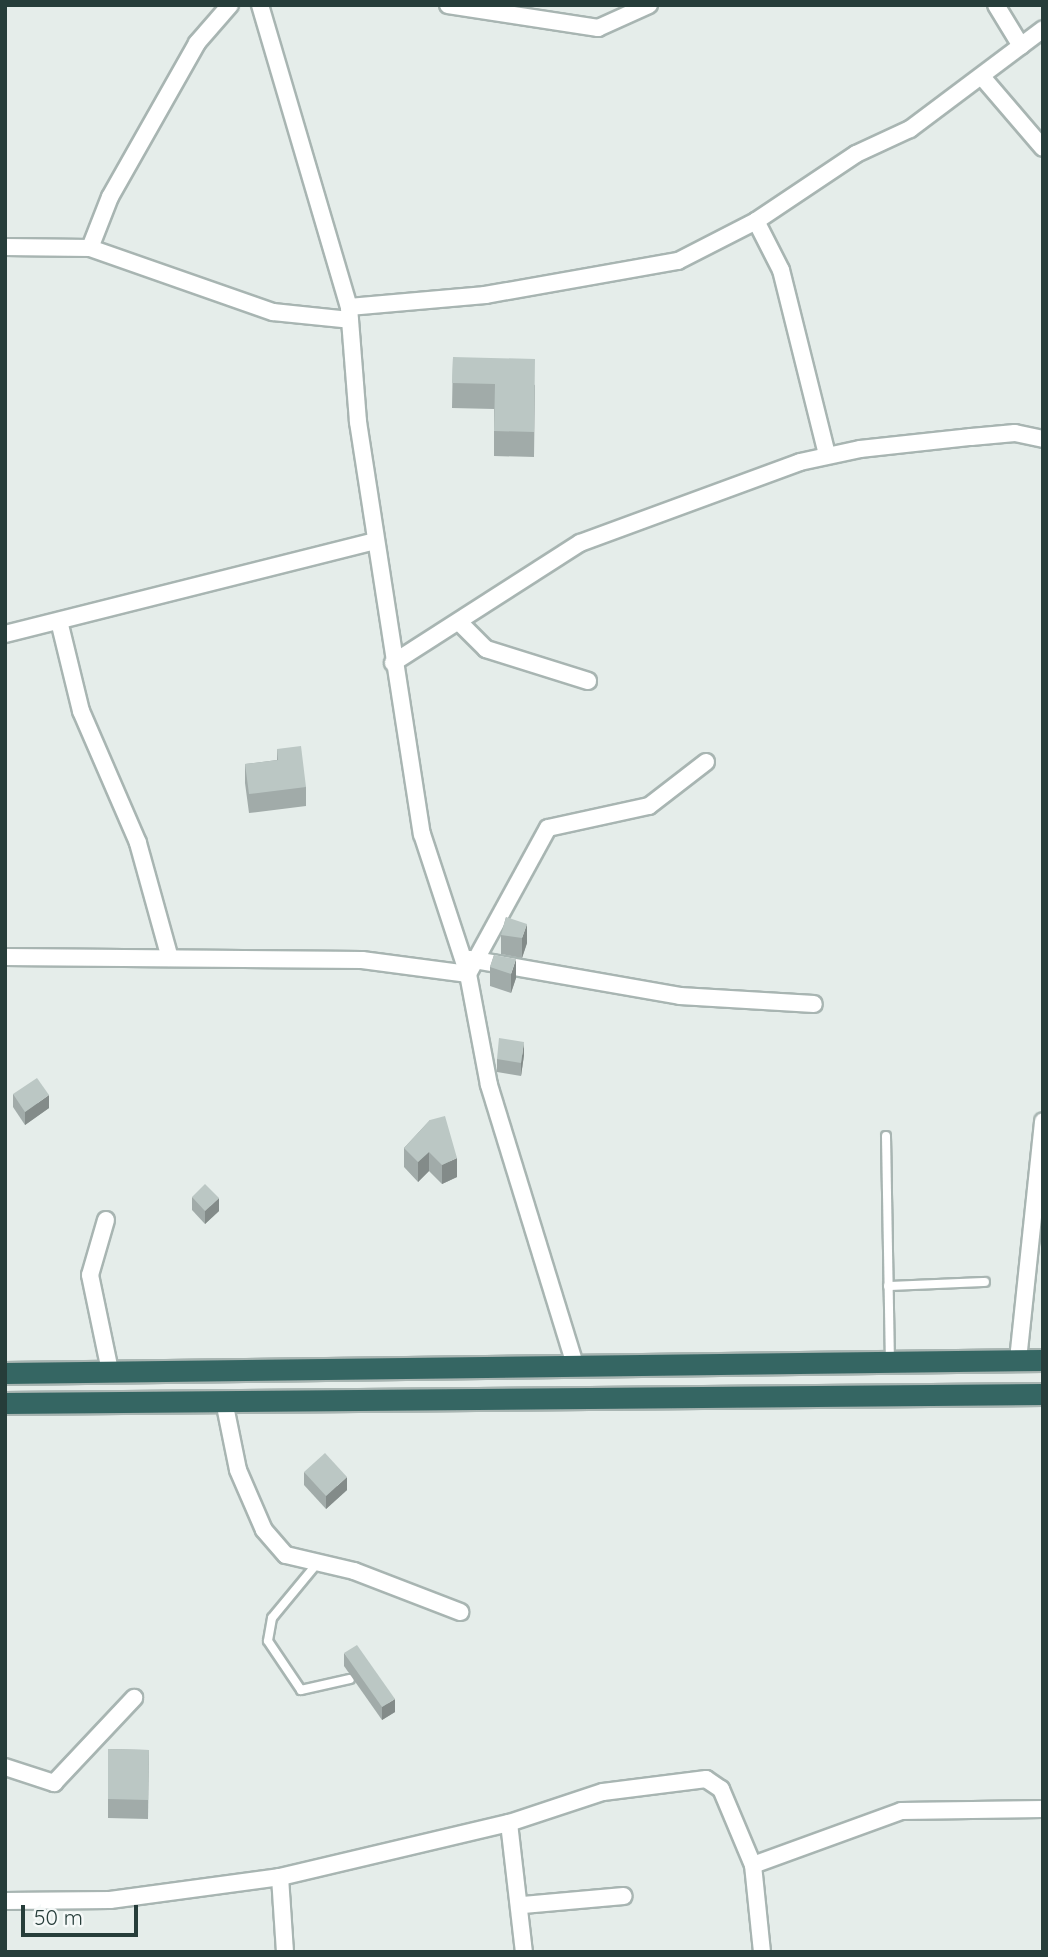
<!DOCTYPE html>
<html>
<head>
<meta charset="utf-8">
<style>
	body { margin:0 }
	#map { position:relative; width:1048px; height:1957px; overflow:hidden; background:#e5edea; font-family:Quicksand,sans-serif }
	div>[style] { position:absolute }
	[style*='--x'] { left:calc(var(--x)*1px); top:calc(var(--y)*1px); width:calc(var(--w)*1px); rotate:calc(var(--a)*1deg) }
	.roads { filter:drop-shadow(2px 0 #a8b5b2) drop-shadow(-2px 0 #a8b5b2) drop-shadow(0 2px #a8b5b2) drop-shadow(0 -2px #a8b5b2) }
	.lane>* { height:8px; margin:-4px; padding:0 4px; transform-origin:4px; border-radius:4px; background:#fff }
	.street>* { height:16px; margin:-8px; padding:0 8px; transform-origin:8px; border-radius:8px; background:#fff }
	.highway>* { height:21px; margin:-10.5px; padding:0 10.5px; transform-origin:10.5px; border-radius:10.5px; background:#356663 }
	.wall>* { inset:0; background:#a1aba9 }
	.shaded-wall>* { inset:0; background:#838b89 }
	.building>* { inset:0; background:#bbc7c4 }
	span { translate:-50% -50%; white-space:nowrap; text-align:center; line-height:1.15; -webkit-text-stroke:5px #f5f9f8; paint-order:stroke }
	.frame { position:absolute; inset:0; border:7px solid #263d3a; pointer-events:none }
	.scale { position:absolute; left:21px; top:1905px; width:117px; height:32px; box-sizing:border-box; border:4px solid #263d3a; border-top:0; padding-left:9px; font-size:21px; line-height:24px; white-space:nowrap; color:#263d3a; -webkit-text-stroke:5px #f5f9f8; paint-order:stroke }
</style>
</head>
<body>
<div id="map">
	<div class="roads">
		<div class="lane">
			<i style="--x:886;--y:1136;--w:225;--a:89"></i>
			<i style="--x:888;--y:1286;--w:97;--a:-2.4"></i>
			<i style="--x:315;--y:1566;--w:67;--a:129.6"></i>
			<i style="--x:272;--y:1618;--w:23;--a:100"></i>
			<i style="--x:268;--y:1641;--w:59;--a:56"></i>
			<i style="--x:301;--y:1690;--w:50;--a:-12.7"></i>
		</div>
		<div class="street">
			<i style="--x:260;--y:5;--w:315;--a:73.6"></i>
			<i style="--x:349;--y:307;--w:115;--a:85.5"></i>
			<i style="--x:358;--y:422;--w:417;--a:81.2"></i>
			<i style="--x:422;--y:834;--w:147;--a:71.8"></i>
			<i style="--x:468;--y:974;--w:113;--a:79.3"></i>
			<i style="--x:489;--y:1085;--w:295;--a:72.9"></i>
			<i style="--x:448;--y:5;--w:152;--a:8.7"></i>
			<i style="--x:598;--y:28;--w:56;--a:-24.3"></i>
			<i style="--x:996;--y:5;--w:48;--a:58.6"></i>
			<i style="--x:983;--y:78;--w:92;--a:49.4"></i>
			<i style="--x:756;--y:221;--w:55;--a:63"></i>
			<i style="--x:781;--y:270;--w:190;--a:76"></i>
			<i style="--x:5;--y:247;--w:85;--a:0.7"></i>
			<i style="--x:90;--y:248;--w:194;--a:19.3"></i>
			<i style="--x:273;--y:312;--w:77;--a:5.9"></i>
			<i style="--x:90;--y:248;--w:55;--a:-68.6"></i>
			<i style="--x:110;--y:197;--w:177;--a:-60.5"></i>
			<i style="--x:197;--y:43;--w:50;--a:-49"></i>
			<i style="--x:349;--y:307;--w:137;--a:-5"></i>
			<i style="--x:485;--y:295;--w:196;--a:-10"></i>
			<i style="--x:678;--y:261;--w:88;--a:-27.1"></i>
			<i style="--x:756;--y:221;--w:120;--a:-33.8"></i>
			<i style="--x:856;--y:154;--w:60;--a:-24.8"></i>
			<i style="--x:910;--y:129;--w:166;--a:-36.9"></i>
			<i style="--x:460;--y:623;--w:37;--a:45"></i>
			<i style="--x:486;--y:649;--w:107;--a:17.4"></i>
			<i style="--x:60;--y:625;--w:89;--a:76.3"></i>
			<i style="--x:81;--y:711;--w:144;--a:66.6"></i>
			<i style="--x:138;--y:843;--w:119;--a:74.5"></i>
			<i style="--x:5;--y:634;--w:382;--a:-14.1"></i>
			<i style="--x:393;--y:663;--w:222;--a:-32.7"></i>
			<i style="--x:580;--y:543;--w:234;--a:-20.2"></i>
			<i style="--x:800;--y:462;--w:61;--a:-12.2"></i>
			<i style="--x:860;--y:449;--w:112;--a:-6.2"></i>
			<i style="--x:971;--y:437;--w:44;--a:-5.2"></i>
			<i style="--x:1015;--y:433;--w:29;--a:12"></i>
			<i style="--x:5;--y:957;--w:357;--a:0.5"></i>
			<i style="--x:362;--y:960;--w:107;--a:7.5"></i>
			<i style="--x:468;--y:974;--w:166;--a:-61.3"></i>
			<i style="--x:548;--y:828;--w:103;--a:-12.3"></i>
			<i style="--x:649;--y:806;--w:72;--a:-37.7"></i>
			<i style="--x:469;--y:959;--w:214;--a:9.9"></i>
			<i style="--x:680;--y:996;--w:134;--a:3.4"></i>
			<i style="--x:106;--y:1220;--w:57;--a:106.2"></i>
			<i style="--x:90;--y:1275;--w:98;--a:78.2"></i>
			<i style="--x:1018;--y:1360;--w:240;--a:-84"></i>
			<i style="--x:224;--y:1401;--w:70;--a:78.5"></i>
			<i style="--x:238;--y:1470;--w:65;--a:66.6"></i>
			<i style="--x:264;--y:1530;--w:33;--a:49"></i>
			<i style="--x:286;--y:1555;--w:70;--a:13.2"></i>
			<i style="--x:354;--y:1571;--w:114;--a:21.1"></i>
			<i style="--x:5;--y:1767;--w:52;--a:18.1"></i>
			<i style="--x:54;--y:1783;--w:117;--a:-46.7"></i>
			<i style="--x:509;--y:1823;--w:130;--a:83.4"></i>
			<i style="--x:753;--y:1865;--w:158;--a:-20"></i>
			<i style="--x:901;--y:1811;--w:142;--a:-0.8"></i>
			<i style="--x:280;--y:1877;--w:75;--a:86.2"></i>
			<i style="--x:5;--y:1901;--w:105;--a:-0.5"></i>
			<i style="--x:110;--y:1900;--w:172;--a:-7.7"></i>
			<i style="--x:280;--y:1877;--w:235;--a:-13.3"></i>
			<i style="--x:509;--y:1823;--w:99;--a:-18.3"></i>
			<i style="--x:603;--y:1792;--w:104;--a:-7.2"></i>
			<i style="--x:706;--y:1779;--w:18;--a:34"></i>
			<i style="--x:721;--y:1789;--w:82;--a:67.2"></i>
			<i style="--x:753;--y:1865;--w:87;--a:84.1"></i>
			<i style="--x:523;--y:1905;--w:101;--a:-5.1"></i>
		</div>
		<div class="highway">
			<i style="--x:5;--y:1373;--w:1038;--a:-0.72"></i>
			<i style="--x:5;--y:1403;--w:1038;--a:-0.5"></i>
		</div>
	</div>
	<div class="wall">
		<i style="clip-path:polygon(453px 357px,535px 385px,534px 457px,494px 456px,494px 409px,452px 408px)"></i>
		<i style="clip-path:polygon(277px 749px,306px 787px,306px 806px,249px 813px,245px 783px,245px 764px,277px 760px)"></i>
		<i style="clip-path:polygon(506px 917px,527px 943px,522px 958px,501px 954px,501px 935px)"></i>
		<i style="clip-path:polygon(494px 955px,516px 978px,511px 993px,490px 986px,490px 967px)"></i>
		<i style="clip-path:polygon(524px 1055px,521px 1076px,497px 1072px,497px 1059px)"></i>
		<i style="clip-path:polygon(13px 1094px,49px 1108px,25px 1125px,13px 1107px)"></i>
		<i style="clip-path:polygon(430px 1120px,457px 1177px,442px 1184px,429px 1171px,418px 1182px,404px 1167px,404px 1148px)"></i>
		<i style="clip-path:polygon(192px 1197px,219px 1211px,205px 1224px,192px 1210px)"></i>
		<i style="clip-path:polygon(304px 1472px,347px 1490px,326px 1509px,304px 1485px)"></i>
		<i style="clip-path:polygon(344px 1653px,395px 1712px,382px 1720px,344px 1666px)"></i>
		<i style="clip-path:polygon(108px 1749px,149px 1750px,148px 1819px,108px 1818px)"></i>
	</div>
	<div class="shaded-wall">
		<i style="clip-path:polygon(527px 924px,527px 943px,522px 958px,522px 938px)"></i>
		<i style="clip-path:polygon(516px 959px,516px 978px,511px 993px,511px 974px)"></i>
		<i style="clip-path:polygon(524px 1042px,524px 1055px,521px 1076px,521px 1063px)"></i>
		<i style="clip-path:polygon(49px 1095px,49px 1108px,25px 1125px,25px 1112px)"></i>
		<i style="clip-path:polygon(429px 1152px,429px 1171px,418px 1182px,418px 1162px)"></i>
		<i style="clip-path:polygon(457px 1158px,457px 1177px,442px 1184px,442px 1165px)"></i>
		<i style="clip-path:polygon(219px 1198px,219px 1211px,205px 1224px,205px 1211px)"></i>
		<i style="clip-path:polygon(347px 1477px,347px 1490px,326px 1509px,326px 1496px)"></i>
		<i style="clip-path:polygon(395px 1699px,395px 1712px,382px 1720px,382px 1707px)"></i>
	</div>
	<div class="building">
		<i style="clip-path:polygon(453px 357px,535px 359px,534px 432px,494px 431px,495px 384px,452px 383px)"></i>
		<i style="clip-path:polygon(301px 746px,306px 787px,249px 794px,245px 764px,278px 760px,277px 749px)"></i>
		<i style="clip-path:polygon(506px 917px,527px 924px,522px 938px,501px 935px)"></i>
		<i style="clip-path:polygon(494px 955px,516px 959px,511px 974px,490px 967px)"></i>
		<i style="clip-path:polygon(499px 1038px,524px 1042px,521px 1063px,497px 1059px)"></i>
		<i style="clip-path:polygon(37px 1078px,49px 1095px,25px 1112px,13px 1094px)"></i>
		<i style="clip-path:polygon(445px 1116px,457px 1158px,442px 1165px,429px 1152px,418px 1162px,404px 1148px,430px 1120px)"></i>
		<i style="clip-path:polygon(205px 1184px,219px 1198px,205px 1211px,192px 1197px)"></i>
		<i style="clip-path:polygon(325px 1453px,347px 1477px,326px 1496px,304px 1472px)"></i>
		<i style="clip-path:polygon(357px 1645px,395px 1699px,382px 1707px,344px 1653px)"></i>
		<i style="clip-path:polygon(108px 1749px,149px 1750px,148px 1800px,108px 1799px)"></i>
	</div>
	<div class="frame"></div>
	<div class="scale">50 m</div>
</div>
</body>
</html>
